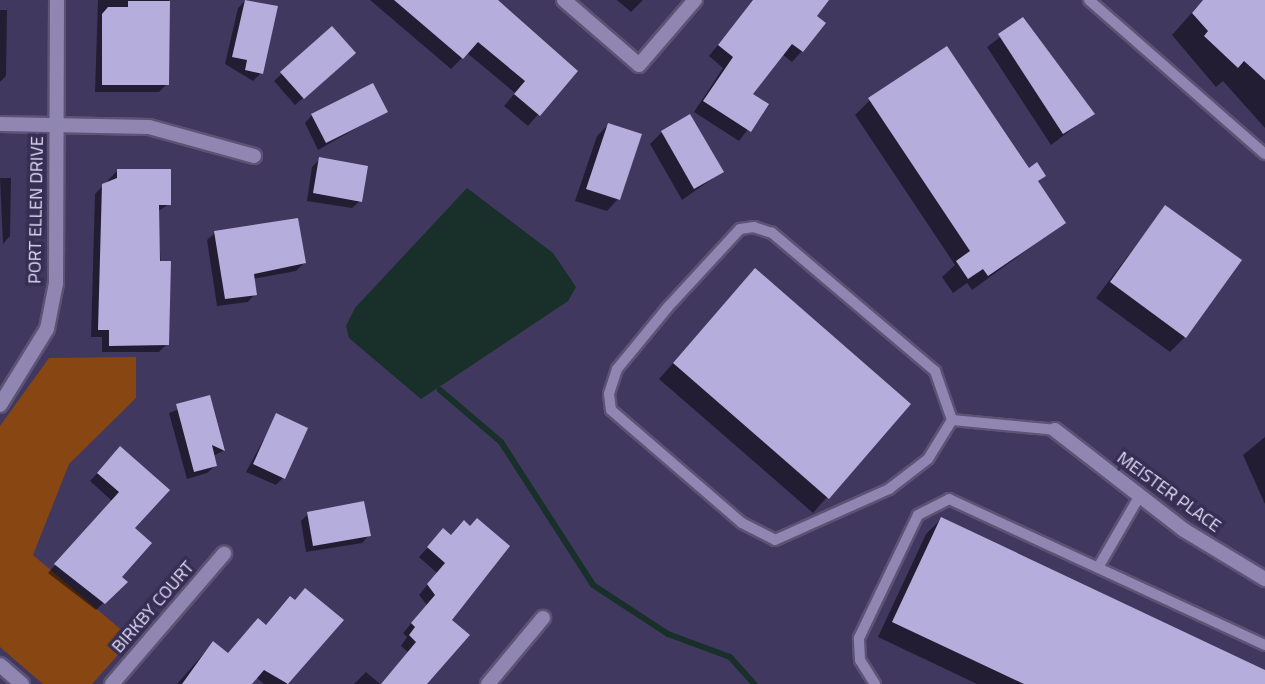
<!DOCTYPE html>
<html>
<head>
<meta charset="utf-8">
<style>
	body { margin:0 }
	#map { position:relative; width:1265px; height:684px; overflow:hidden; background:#41385f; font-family:"Titillium Web",sans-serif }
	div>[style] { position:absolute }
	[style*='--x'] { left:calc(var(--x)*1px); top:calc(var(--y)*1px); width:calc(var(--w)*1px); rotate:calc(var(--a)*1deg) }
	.green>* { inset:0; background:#884712 }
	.water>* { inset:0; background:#183029 }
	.shadow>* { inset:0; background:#0007 }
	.stream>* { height:6px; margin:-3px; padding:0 3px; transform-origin:3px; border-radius:3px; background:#183029 }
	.building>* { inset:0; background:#b5addb }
	.roads { filter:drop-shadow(2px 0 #5c5375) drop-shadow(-2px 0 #5c5375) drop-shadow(0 2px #5c5375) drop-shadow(0 -2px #5c5375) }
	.lane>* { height:10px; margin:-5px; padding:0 5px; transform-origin:5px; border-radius:5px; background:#8f86b2 }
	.street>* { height:14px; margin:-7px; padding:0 7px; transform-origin:7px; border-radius:7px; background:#8f86b2 }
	span { translate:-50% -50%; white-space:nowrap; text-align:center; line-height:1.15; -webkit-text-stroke:7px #372e54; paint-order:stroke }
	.street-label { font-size:18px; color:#e0dcf5 }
</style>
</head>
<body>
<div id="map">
	<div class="green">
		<i style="clip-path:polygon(136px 357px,136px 398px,69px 464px,33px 555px,132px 639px,92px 684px,43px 684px,0 647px,0 426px,49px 358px)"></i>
	</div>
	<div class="water">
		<i style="clip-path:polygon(467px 188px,553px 253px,576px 287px,568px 301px,421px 399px,349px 338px,346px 326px,355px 308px)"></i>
	</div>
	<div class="shadow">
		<i style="clip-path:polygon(98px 0,169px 0,167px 84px,159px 92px,95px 92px)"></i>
		<i style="clip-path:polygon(246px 0,276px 7px,261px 73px,253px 81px,225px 64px,238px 8px)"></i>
		<i style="clip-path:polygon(370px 0,495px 0,576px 71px,528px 126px,504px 106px,515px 93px,467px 53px,451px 69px)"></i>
		<i style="clip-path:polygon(617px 0,643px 0,631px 12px)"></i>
		<i style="clip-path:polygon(754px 0,827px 0,815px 17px,824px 23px,802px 51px,792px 62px,782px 54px,751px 94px,766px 105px,739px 141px,694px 112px,723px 68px,709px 56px)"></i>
		<i style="clip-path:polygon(1203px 0,1265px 0,1265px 128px,1223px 81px,1216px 87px,1172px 35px)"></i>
		<i style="clip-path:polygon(0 10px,7px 10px,6px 76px,0 82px)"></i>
		<i style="clip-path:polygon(1023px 20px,1092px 114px,1051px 145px,987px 47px)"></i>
		<i style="clip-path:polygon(332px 28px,346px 60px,295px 105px,274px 81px)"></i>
		<i style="clip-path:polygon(870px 100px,1044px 175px,1037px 182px,1064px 223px,972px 290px,967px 283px,953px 293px,942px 277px,955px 265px,855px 115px)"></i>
		<i style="clip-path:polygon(385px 112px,318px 150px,305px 123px,312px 115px)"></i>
		<i style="clip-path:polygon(608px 125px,618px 199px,607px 211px,575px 201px,597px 136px)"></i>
		<i style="clip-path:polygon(662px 132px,722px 172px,682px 200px,650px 144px)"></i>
		<i style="clip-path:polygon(320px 159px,360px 201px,352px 208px,307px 201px,312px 167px)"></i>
		<i style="clip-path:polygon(117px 171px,169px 204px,157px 212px,167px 344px,159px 352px,102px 352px,102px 337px,91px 337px,95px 194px)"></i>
		<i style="clip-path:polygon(0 178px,11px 178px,10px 236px,3px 244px)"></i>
		<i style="clip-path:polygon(1165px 207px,1185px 337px,1170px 352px,1096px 298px)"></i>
		<i style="clip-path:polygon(215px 233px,304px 263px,296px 271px,253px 279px,255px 294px,248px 302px,217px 306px,207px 240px)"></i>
		<i style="clip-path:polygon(755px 270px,909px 404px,813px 513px,659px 379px)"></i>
		<i style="clip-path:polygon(209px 397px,223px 451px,213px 456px,215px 466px,207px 473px,187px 479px,169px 413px)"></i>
		<i style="clip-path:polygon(277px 415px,283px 478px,276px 485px,246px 472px)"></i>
		<i style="clip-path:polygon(1265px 437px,1265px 504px,1243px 455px)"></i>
		<i style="clip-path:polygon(113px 456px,133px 529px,119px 577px,125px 582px,96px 610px,48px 573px,112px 501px,90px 481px)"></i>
		<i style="clip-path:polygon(308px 514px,369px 535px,362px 543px,306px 552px,301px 521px)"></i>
		<i style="clip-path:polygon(941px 519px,1265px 672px,1265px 684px,977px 684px,878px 637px,926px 534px)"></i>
		<i style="clip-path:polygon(443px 531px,450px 620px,425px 684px,382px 684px,408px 652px,401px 646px,407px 637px,403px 633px,427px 605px,419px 595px,437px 573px,419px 557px)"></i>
		<i style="clip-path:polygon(342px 620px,286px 684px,264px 684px,256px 677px,249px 684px,177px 684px,206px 651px,228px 655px,265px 627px)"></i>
		<i style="clip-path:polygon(366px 672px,380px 684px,354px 684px)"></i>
	</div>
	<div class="stream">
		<i style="--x:440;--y:390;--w:80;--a:40.4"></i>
		<i style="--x:501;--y:442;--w:170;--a:57.2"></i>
		<i style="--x:593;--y:585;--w:90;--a:33.2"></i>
		<i style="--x:668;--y:634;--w:66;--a:20.4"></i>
		<i style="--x:730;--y:657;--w:36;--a:48"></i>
	</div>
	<div class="building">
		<i style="clip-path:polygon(245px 0,278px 6px,263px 74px,245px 70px,247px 60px,232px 57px)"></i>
		<i style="clip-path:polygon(394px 0,498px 0,578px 71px,540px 116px,514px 94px,525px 81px,478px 42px,463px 59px)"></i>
		<i style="clip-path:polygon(753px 0,829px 0,817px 16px,826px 23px,803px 52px,792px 44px,753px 94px,769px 104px,751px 132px,703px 101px,733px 57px,718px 45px)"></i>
		<i style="clip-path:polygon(1203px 0,1265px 0,1265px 80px,1244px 61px,1238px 68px,1204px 36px,1208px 31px,1192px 13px)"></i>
		<i style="clip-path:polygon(128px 1px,170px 1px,169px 85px,102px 85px,102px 14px,108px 7px,128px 7px)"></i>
		<i style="clip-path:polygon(1023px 17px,1095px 114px,1063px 134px,998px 34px)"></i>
		<i style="clip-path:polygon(332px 26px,356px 53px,304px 99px,280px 72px)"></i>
		<i style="clip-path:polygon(947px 46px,1029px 168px,1037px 162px,1046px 176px,1038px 181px,1066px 223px,988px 276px,983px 269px,968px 279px,956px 261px,970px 251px,868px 98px)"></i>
		<i style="clip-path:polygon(373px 83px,388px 112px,326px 143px,311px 114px)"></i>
		<i style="clip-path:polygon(690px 114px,724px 172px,694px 189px,661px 131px)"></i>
		<i style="clip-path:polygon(608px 123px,642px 134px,620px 200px,586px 189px)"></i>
		<i style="clip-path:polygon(319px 157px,368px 166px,362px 202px,313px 193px)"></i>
		<i style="clip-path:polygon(117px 169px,171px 169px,171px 205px,159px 205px,160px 261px,171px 261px,169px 345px,109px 346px,109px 330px,98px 330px,102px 184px,117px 178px)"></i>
		<i style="clip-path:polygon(1165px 205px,1242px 260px,1186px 338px,1110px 282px)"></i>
		<i style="clip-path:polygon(298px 218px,306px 263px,254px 274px,257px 295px,225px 299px,214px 231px)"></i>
		<i style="clip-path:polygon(755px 268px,911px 404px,829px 499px,673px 363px)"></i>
		<i style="clip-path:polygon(210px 395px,225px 451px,212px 445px,217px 466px,194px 472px,176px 404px)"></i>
		<i style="clip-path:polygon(276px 413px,308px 428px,285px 479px,253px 464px)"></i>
		<i style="clip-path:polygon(120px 446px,170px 490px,135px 528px,152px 543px,122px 577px,128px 582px,105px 604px,54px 564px,119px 492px,97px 473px)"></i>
		<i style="clip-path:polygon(364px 501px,371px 536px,313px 546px,307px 512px)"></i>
		<i style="clip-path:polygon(941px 517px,1265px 670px,1265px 684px,1024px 684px,892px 622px)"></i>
		<i style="clip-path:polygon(477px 518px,510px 546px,452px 620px,470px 635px,427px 684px,381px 684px,416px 642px,409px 635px,415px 627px,411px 623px,435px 595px,427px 584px,445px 563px,427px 547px,443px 528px,451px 535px,464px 520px,470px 526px)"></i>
		<i style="clip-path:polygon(305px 588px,344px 620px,288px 684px,264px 670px,252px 684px,182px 684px,213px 641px,228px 653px,258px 618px,266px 625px,290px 596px,295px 600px)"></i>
	</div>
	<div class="roads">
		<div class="lane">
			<i style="--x:1089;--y:0;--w:234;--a:41.2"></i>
			<i style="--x:952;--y:420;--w:52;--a:-109.1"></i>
			<i style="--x:935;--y:371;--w:214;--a:-139.7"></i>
			<i style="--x:772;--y:233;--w:19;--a:-162"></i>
			<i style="--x:754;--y:227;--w:14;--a:172"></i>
			<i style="--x:740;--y:229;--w:106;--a:132.7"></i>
			<i style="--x:668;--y:307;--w:80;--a:129.4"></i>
			<i style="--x:617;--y:369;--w:26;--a:108"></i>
			<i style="--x:609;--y:394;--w:16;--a:83"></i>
			<i style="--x:611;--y:410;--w:173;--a:40.8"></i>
			<i style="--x:742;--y:523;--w:37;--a:27"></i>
			<i style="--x:775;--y:540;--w:125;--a:-24.1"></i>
			<i style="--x:889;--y:489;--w:49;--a:-37.6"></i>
			<i style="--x:928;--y:459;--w:46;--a:-58.4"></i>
			<i style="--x:952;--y:420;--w:103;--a:5.5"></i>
			<i style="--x:1099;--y:566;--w:80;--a:-59.9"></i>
			<i style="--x:875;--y:684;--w:28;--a:-122"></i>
			<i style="--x:860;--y:660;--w:22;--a:-93"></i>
			<i style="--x:859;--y:638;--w:136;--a:-64.4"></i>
			<i style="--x:918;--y:515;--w:35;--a:-27"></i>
			<i style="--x:949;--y:499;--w:348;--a:24.8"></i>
		</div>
		<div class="street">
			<i style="--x:564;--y:0;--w:99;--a:40.9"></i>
			<i style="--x:639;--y:65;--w:86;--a:-49.3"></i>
			<i style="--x:0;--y:124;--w:149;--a:1.2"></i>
			<i style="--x:149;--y:127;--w:109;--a:15.4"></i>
			<i style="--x:0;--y:405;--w:89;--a:-58.3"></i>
			<i style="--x:47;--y:329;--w:47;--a:-78.9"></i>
			<i style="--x:56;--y:283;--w:283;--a:-89.8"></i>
			<i style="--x:1055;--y:430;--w:163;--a:37.8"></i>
			<i style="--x:1184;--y:530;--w:95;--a:31.2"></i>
			<i style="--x:0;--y:665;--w:29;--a:41"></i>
			<i style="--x:112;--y:684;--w:172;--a:-49.3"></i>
			<i style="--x:488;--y:684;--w:86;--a:-50.2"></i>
		</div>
	</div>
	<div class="street-label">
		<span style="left:36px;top:210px;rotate:-89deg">PORT ELLEN DRIVE</span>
		<span style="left:1169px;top:492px;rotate:36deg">MEISTER PLACE</span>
		<span style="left:153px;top:607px;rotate:-49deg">BIRKBY COURT</span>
	</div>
</div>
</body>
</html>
